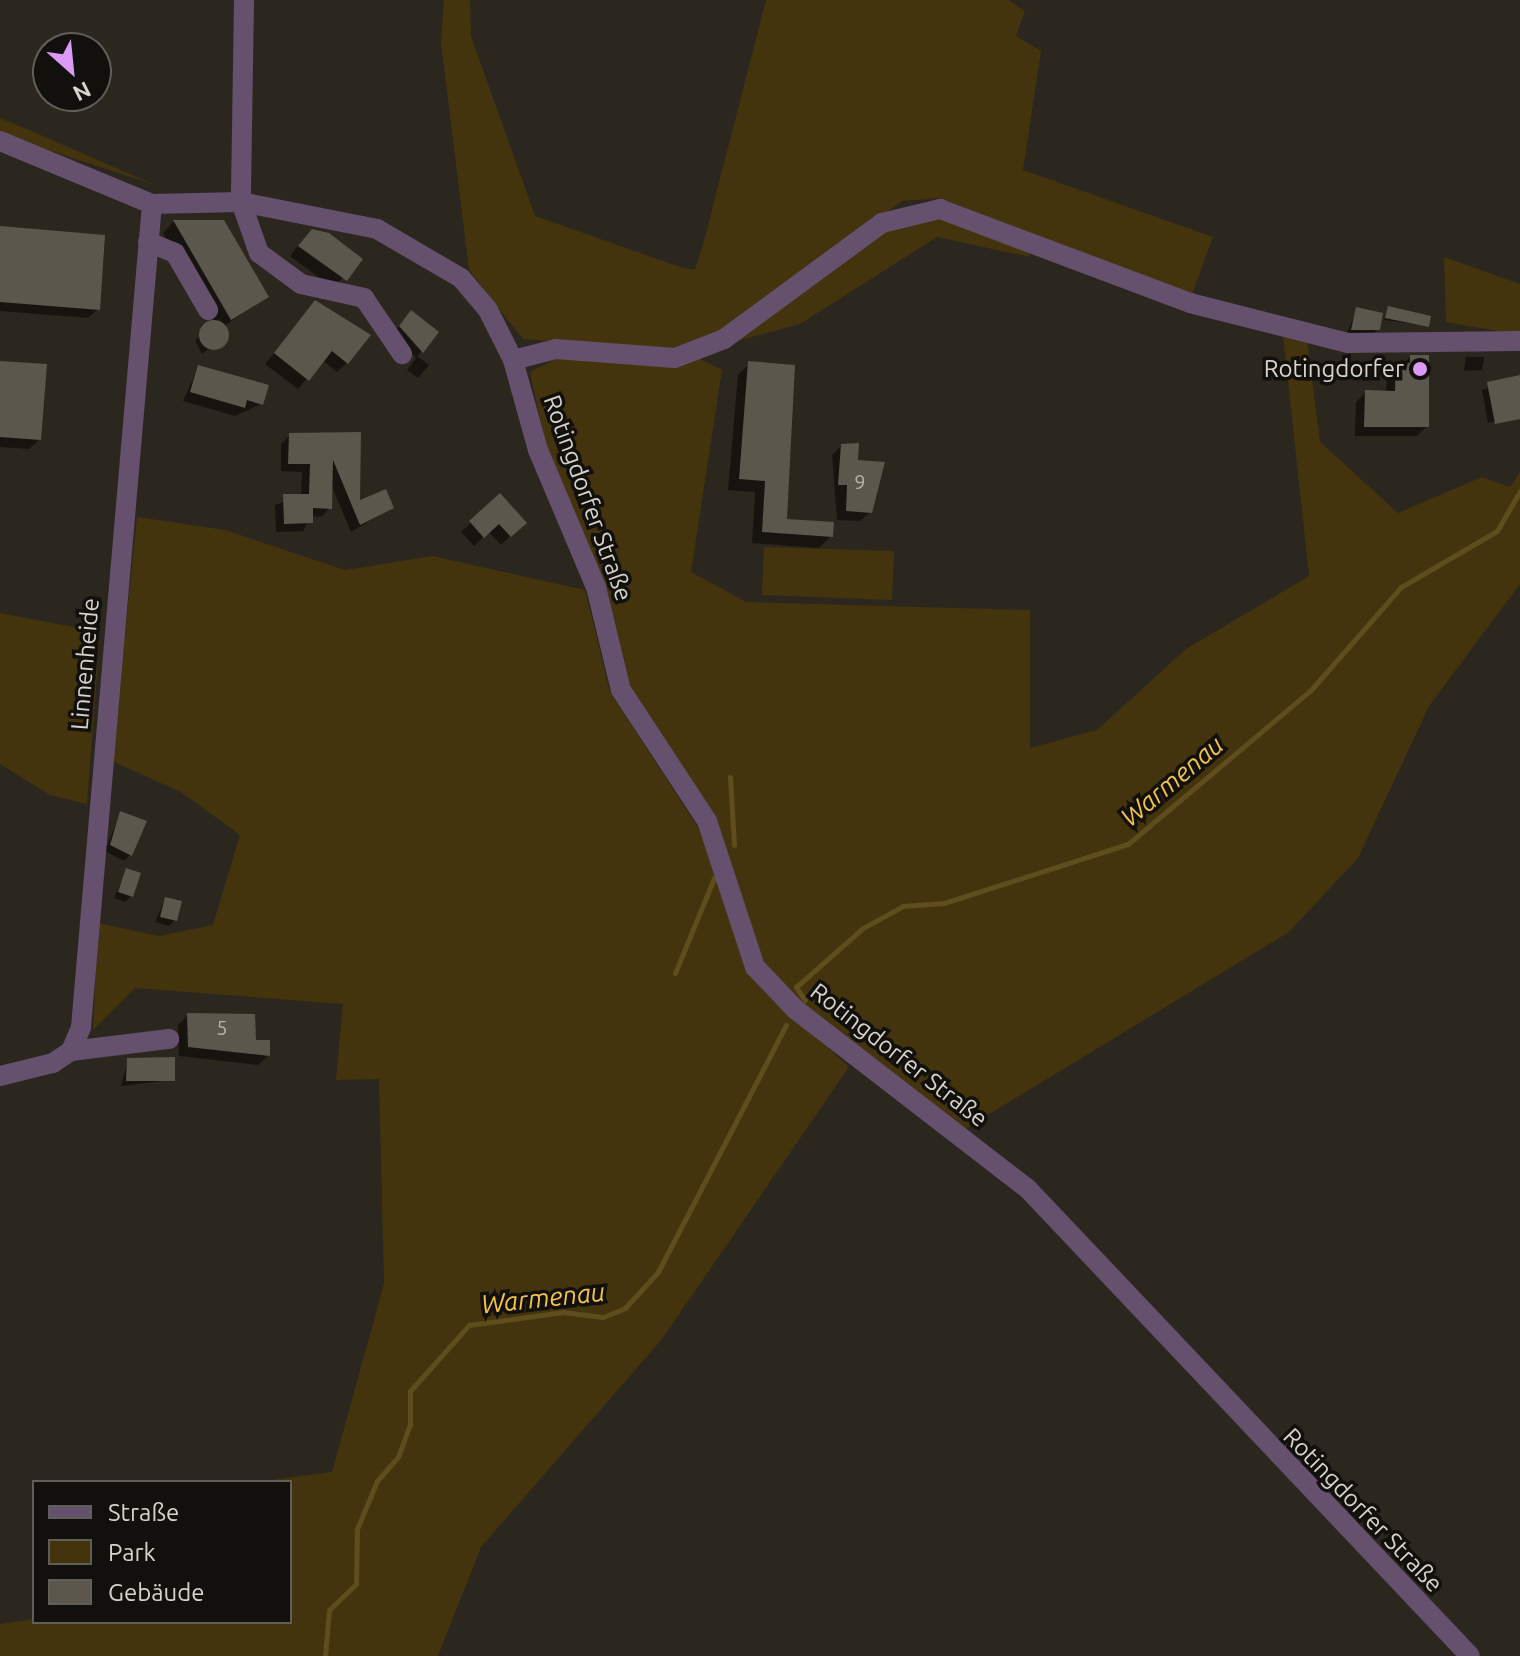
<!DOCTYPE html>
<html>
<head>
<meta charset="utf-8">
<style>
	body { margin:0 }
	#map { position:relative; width:1520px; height:1656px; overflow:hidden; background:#2b271e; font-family:Ubuntu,sans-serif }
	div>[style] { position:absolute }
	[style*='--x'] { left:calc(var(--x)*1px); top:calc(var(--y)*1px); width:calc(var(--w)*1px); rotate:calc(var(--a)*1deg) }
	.green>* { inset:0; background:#43340d }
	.shadow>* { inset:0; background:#0007 }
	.stream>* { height:5px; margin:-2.5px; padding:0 2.5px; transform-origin:2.5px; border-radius:2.5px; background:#604d1d }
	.building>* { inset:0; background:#5c574d }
	.round { border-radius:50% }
	.minor>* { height:20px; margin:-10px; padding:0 10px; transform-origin:10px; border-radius:10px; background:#65506d }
	.dots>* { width:22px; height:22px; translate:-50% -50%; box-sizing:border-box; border:4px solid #12100c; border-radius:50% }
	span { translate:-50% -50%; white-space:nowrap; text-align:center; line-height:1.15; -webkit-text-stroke:7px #12100c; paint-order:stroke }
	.number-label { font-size:20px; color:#b8b4ad }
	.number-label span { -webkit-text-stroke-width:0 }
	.poi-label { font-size:24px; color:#d6d3cd }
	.right { translate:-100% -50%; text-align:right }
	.street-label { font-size:24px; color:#d6d3cd }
	.water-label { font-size:26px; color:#f2c348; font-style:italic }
	.legend { position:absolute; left:32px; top:1480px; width:260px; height:144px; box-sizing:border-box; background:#12100c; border:2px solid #605e59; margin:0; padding:10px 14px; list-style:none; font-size:24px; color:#d6d3cd }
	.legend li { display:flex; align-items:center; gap:16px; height:40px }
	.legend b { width:40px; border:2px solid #605e59 }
	.north { position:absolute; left:32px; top:32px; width:80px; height:80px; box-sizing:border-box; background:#12100c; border:2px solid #605e59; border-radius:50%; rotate:153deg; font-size:22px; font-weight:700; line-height:32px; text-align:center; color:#d6d3cd }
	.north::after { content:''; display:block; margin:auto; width:28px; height:36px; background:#db9af6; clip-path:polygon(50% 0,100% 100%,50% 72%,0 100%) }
</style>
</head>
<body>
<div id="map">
	<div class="green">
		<i style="clip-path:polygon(444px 0,470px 0,471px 36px,535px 216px,680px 267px,695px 270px,704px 241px,766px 0,1008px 0,1025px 11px,1016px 36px,1041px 51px,1023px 170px,1213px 237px,1192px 294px,939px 198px,902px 201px,721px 333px,669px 351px,523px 339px,469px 270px,441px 42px)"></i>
		<i style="clip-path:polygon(0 118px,36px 133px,155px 185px,0 134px)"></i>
		<i style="clip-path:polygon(940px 216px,1030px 249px,1030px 257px,937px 237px,800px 324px,729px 343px,884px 228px)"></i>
		<i style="clip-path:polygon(1444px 257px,1520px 284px,1520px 335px,1446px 322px)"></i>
		<i style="clip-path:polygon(1283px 334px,1307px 339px,1320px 442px,1398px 513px,1482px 477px,1510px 487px,1520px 472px,1520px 584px,1429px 706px,1358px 858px,1289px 932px,963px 1130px,788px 991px,764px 962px,714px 819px,628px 687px,604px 584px,546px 446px,530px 372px,558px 358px,698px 358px,722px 370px,691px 572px,746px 602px,1030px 610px,1030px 748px,1097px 730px,1186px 649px,1309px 576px)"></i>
		<i style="clip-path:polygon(137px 517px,225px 530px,345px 570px,432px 556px,585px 590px,610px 692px,699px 829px,750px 976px,849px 1067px,662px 1339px,481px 1547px,438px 1656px,0 1656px,0 1624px,34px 1619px,290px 1622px,290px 1482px,256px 1482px,332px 1472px,384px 1284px,379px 1079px,336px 1080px,343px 1004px,135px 988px,93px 1030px,98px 923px,159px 936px,213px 925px,240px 835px,181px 792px,112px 761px)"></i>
		<i style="clip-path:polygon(764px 547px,894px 551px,892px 600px,762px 595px)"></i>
		<i style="clip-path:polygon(0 613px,100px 632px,87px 804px,50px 795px,0 764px)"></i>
	</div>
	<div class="shadow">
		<i style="clip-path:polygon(173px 222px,223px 222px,267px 296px,224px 326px,226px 335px,202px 354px,195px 340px,216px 323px,163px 233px)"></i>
		<i style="clip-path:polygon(0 228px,98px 309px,88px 318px,0 311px)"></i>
		<i style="clip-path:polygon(302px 241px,360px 259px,333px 288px,290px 256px)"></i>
		<i style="clip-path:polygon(315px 303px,347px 363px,337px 372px,322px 360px,298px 389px,265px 364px)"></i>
		<i style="clip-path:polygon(1389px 308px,1427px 326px,1384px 320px)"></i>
		<i style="clip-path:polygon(1357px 310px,1378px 329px,1372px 335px,1346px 335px)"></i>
		<i style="clip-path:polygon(405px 319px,437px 333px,417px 356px,429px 365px,418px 378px,407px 370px,416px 358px,394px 333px)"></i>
		<i style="clip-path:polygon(1411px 357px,1427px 426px,1417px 436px,1355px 436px,1356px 402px,1366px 392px,1386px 393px,1387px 374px)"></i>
		<i style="clip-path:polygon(1484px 357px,1482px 370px,1464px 371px,1466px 357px)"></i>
		<i style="clip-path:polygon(0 363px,39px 440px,29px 449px,0 447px)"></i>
		<i style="clip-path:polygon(749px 364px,785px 521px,831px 536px,819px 548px,752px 543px,755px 492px,728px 490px,738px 375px)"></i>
		<i style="clip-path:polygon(198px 368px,261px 404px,235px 416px,183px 401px)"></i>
		<i style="clip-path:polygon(1520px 377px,1520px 416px,1488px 423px,1482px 390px)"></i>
		<i style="clip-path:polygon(359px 434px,358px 503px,391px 508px,351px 532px,330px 482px,330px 508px,321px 517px,311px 516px,303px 531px,276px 532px,275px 505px,301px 496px,302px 472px,281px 471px,281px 444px,290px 435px)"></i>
		<i style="clip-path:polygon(842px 445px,856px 462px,870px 512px,860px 521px,837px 520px,832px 455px)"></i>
		<i style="clip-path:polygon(471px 523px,524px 523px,501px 545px,489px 532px,474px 546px,461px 532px)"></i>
		<i style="clip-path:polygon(120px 814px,130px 855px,124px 861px,105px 851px)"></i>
		<i style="clip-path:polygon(127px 870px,131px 896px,125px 902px,114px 898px)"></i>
		<i style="clip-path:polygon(165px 899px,175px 920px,169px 926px,155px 922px)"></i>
		<i style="clip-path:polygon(188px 1015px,254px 1042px,268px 1056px,258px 1065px,179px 1056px,178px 1025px)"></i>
		<i style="clip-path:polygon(128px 1060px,173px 1080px,121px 1086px)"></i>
	</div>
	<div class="stream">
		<i style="--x:730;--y:777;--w:68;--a:86.6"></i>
		<i style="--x:675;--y:973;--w:103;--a:-67.7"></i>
		<i style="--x:805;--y:1000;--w:16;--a:-125"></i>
		<i style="--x:796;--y:987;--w:89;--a:-41.4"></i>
		<i style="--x:863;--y:928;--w:46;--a:-28.8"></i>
		<i style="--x:903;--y:906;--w:41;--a:-4.2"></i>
		<i style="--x:944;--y:903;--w:193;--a:-17.8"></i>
		<i style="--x:1128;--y:844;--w:238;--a:-40.1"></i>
		<i style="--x:1310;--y:691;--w:138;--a:-48.8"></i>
		<i style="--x:1401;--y:587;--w:111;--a:-30.3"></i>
		<i style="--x:1497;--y:531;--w:46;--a:-60.1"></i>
		<i style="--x:325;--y:1656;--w:46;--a:-85"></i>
		<i style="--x:329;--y:1610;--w:37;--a:-44"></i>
		<i style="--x:356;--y:1584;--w:55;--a:-89"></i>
		<i style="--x:357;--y:1529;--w:52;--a:-67.4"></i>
		<i style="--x:377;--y:1481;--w:32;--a:-49"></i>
		<i style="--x:398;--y:1457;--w:35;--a:-70"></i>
		<i style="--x:410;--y:1424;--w:33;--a:-90"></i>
		<i style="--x:410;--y:1391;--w:89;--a:-48.2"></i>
		<i style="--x:469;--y:1325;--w:95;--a:-7.9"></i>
		<i style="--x:563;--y:1312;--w:40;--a:7.1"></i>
		<i style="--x:603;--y:1317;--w:24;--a:-22"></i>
		<i style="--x:625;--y:1308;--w:49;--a:-47.5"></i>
		<i style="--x:658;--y:1272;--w:278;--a:-62.6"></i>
	</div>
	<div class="building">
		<i style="clip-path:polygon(173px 220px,224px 220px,269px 297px,231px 320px)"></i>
		<i style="clip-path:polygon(0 226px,105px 235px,100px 310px,0 302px)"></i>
		<i style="clip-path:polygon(312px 229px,329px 233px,363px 259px,347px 281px,298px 246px)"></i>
		<i style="clip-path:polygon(315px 300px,371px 335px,348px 364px,332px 351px,309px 381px,274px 353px)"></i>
		<i style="clip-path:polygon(1388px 306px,1431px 316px,1429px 327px,1385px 318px)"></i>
		<i style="clip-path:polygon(1356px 307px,1383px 313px,1380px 330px,1351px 330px)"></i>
		<i style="clip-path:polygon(411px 310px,439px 332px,423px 353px,399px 326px)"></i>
		<i class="round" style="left:199px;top:320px;width:30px;height:30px"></i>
		<i style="clip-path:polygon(1410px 355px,1429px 355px,1429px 427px,1364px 427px,1365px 390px,1395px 391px,1396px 362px,1410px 363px)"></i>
		<i style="clip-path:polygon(0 361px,47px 364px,41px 440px,0 437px)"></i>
		<i style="clip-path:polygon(748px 361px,795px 365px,787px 519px,834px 522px,833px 537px,762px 532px,765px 481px,739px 479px)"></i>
		<i style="clip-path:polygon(198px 365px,269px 385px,263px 405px,247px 400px,245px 408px,190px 392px)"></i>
		<i style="clip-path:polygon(1520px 375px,1520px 419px,1495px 424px,1487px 382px)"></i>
		<i style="clip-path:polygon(361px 432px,360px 500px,386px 489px,394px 508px,360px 525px,333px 460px,332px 509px,313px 508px,313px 523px,284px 524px,283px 494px,309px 494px,310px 464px,288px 464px,289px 433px)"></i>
		<i style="clip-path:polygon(859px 443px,858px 460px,885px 462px,872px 513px,846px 511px,847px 485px,838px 485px,841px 444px)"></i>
		<i style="clip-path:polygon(500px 493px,527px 523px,511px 537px,499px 524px,484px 538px,469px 521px)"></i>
		<i style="clip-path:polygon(120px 811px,147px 821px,132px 856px,110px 845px)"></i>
		<i style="clip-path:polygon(126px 868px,141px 873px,133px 897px,118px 892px)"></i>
		<i style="clip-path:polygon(165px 897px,182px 901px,177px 921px,160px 917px)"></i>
		<i style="clip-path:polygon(187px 1013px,255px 1014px,256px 1040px,270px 1040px,270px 1056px,188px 1047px)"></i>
		<i style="clip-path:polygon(175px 1057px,175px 1081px,126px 1081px,127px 1058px)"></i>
	</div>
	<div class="minor">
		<i style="--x:244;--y:0;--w:202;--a:90.9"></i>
		<i style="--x:241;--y:202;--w:54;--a:70.6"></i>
		<i style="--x:259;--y:253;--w:52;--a:36.4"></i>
		<i style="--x:301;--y:284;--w:65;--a:12.5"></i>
		<i style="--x:364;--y:298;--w:68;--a:55.8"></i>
		<i style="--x:0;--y:141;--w:165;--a:22.5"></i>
		<i style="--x:152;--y:204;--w:89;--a:-1.3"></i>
		<i style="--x:241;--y:202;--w:139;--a:11.2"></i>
		<i style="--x:377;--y:229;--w:97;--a:30.3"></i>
		<i style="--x:461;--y:278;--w:42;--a:49.8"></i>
		<i style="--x:488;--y:310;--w:56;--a:63.4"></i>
		<i style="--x:513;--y:360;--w:93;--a:74.5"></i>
		<i style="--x:538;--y:450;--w:149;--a:67.1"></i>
		<i style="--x:596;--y:587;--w:106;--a:76.4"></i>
		<i style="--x:621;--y:690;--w:157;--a:56.7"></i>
		<i style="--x:707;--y:821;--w:154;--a:71.8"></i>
		<i style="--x:755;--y:967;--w:58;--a:46.4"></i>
		<i style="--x:795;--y:1009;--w:293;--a:37.7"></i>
		<i style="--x:1027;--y:1188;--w:644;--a:46.57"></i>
		<i style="--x:148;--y:242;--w:29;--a:22"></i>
		<i style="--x:175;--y:253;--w:66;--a:59.9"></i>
		<i style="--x:513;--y:360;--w:44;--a:-14.3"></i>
		<i style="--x:556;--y:349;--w:119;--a:4.3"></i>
		<i style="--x:675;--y:358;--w:53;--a:-21.2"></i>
		<i style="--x:724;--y:339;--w:196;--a:-36.3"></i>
		<i style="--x:882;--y:223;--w:60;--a:-13.6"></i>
		<i style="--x:940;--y:209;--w:267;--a:20.6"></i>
		<i style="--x:1190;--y:303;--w:163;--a:14.2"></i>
		<i style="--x:1348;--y:343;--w:172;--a:-0.7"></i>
		<i style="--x:71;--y:1051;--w:99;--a:-7"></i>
		<i style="--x:0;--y:1076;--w:55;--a:-13.8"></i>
		<i style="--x:53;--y:1063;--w:22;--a:-34"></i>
		<i style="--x:71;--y:1051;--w:26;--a:-67"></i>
		<i style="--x:81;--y:1027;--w:826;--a:-85.07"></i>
	</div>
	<div class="dots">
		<i style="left:1420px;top:369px;background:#db9af6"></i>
	</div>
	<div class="number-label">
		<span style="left:860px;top:481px">9</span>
		<span style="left:222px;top:1027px">5</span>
	</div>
	<div class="poi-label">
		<span class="right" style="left:1404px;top:369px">Rotingdorfer</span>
	</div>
	<div class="street-label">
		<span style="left:588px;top:498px;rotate:70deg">Rotingdorfer Straße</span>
		<span style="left:85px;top:664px;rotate:-85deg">Linnenheide</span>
		<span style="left:899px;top:1055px;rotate:38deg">Rotingdorfer Straße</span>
		<span style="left:1363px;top:1510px;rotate:46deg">Rotingdorfer Straße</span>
	</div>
	<div class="water-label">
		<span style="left:1172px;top:781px;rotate:-40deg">Warmenau</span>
		<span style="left:543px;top:1298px;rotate:-6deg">Warmenau</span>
	</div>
	<ul class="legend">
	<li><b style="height:10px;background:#65506d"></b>Straße</li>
	<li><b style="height:22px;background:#43340d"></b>Park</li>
	<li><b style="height:22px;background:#5c574d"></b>Gebäude</li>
	</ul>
	<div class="north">N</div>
</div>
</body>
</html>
